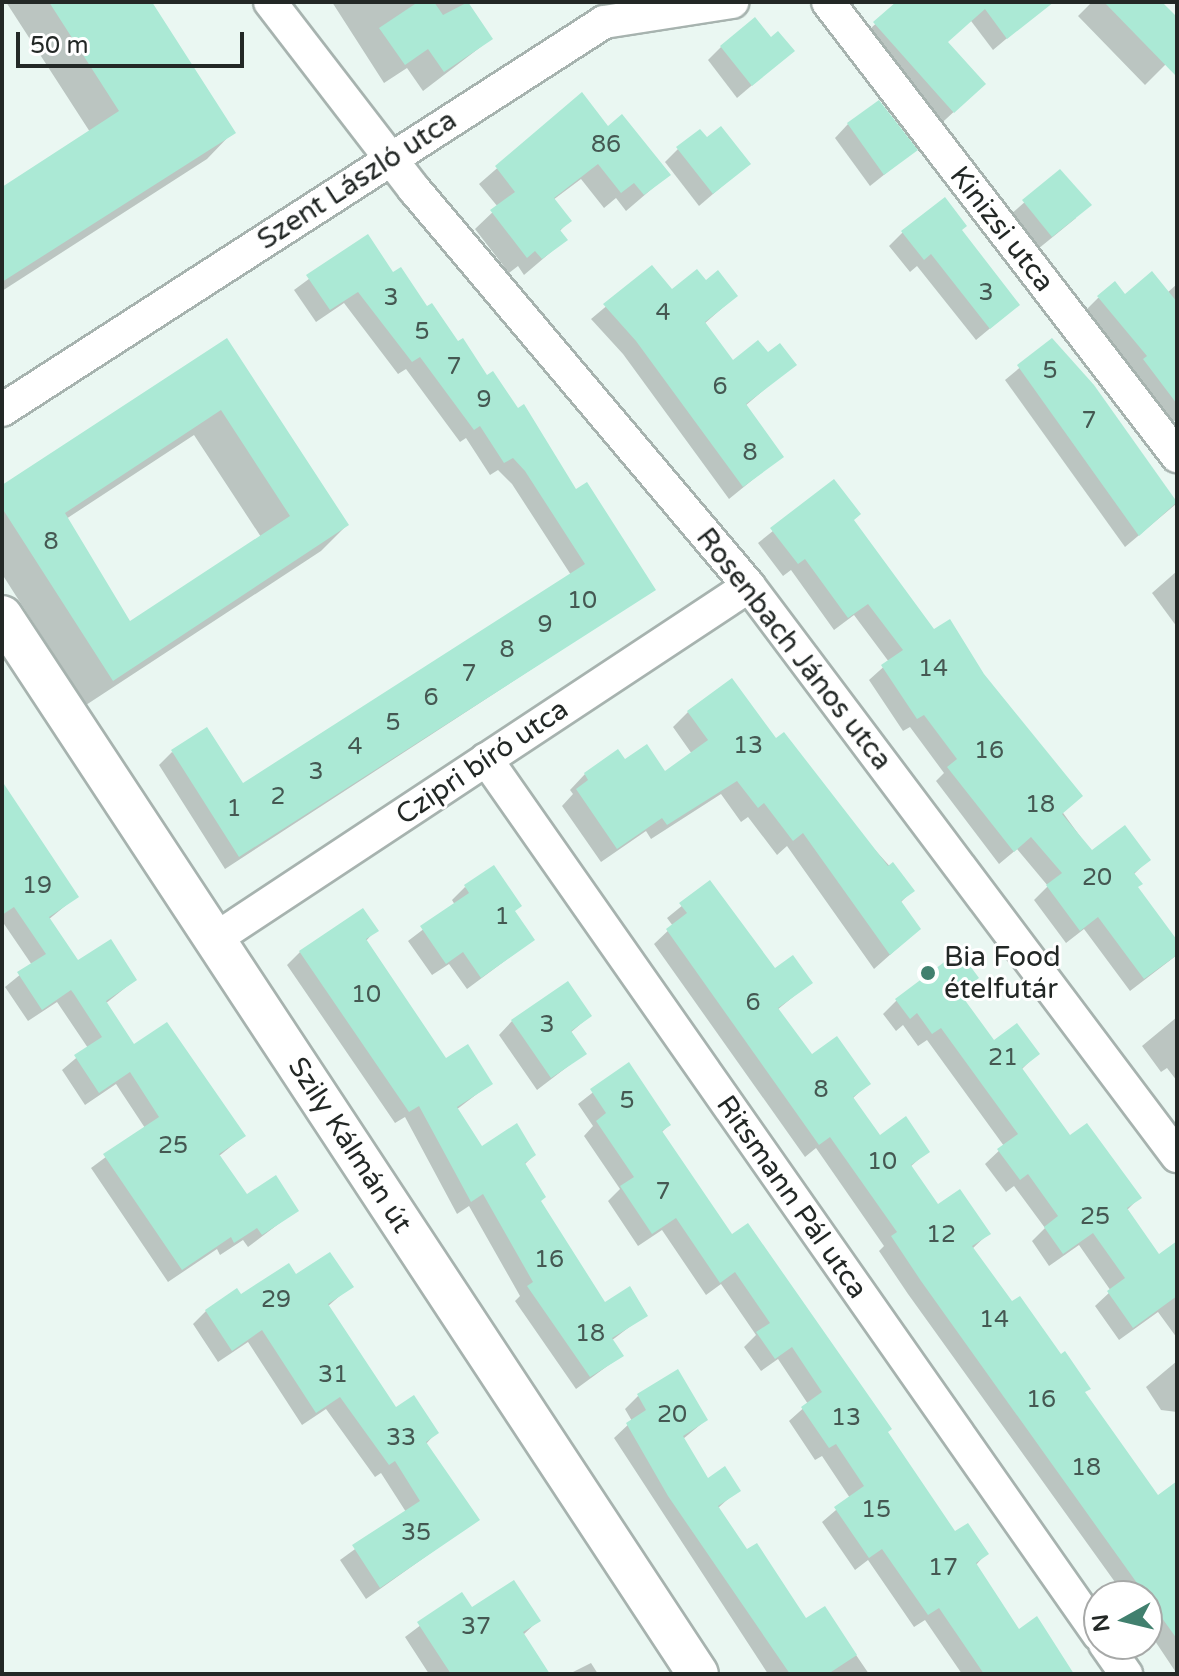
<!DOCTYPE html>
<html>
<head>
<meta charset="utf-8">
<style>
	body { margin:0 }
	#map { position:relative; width:1179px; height:1676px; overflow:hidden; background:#eaf7f2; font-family:"Varela Round",sans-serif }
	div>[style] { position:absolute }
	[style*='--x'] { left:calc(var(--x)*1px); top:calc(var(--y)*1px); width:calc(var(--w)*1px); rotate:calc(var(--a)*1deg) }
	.shadow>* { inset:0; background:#0003 }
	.building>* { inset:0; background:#abe9d5 }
	.roads { filter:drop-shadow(2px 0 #a7b3af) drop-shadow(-2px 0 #a7b3af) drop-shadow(0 2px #a7b3af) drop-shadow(0 -2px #a7b3af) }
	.minor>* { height:32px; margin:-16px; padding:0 16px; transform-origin:16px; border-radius:16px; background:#fff }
	.tertiary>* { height:40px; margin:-20px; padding:0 20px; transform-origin:20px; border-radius:20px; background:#fff }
	.dots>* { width:22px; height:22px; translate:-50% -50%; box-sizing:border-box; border:4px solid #fff; border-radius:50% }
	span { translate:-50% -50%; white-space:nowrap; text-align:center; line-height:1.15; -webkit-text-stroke:6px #fff; paint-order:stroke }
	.number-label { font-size:24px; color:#455852 }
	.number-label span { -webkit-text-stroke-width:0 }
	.street-label { font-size:28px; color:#232826 }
	.poi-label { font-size:28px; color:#232826 }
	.left { translate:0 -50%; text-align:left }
	.frame { position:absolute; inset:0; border:4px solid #232826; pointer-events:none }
	.north { position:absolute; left:1083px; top:1580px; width:80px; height:80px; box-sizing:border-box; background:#fff; border:2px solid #a7a9a8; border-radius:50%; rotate:262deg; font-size:22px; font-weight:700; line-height:32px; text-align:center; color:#232826 }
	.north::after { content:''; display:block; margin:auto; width:28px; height:36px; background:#41806e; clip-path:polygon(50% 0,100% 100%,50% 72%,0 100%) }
	.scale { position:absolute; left:16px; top:32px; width:228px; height:36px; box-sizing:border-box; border:4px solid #232826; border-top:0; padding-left:10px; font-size:24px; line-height:28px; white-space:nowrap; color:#232826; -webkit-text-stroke:6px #fff; paint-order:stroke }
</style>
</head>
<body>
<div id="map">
	<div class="shadow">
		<i style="clip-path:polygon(6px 2px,149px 2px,233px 132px,207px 159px,2px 291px,2px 190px,90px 132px)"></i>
		<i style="clip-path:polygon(332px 2px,467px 2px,491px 39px,423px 91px,407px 68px,384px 83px)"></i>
		<i style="clip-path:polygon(899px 2px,937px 2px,947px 42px,984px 84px,933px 131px,855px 43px)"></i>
		<i style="clip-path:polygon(976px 2px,1026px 2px,1036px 14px,993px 50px,965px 13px)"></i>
		<i style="clip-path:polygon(1092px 2px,1165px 2px,1162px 5px,1177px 19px,1177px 53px,1145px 85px,1078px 16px)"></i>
		<i style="clip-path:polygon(721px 47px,792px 51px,737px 98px,708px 60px)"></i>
		<i style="clip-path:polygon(581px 95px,608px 128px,668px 175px,626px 211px,616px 198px,604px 208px,581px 179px,553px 200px,569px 221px,559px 232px,565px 240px,524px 275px,518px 266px,509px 273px,475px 229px,498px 207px,479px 184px)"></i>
		<i style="clip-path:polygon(848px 124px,915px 150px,870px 186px,835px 138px)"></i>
		<i style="clip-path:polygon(678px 149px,748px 164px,699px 206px,665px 162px)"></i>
		<i style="clip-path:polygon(1060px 171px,1076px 218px,1038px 249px,1010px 215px)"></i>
		<i style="clip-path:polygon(960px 231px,1018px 305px,976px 340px,917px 266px,910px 272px,889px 246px,903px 232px)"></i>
		<i style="clip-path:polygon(367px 236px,393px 275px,487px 377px,653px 590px,225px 869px,159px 765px,172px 752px,243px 786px,571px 575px,512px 484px,498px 470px,490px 475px,466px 438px,460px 442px,406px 369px,398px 374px,344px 303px,316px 322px,294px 290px)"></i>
		<i style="clip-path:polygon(652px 268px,671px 292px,706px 283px,736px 296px,704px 324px,733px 362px,767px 355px,794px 364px,745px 406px,782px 456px,729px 499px,623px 354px,591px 319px)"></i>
		<i style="clip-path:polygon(1177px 284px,1177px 419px,1169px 425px,1131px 374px,1134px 370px,1085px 311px,1098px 298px,1167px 293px)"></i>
		<i style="clip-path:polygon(evenodd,226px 341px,347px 525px,321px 551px,86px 705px,2px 574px,2px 488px,226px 341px,194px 435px,261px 537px,129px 624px,66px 519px,194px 435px)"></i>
		<i style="clip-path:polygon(1052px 341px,1176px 504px,1125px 547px,1005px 380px)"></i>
		<i style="clip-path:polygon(834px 482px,852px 520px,1092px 853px,1148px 860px,1133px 875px,1136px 888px,1177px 944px,1177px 955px,1130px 991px,1084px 929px,1066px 943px,1034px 900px,1048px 886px,1017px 849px,999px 864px,936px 781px,944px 773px,910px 727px,903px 731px,869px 680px,889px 662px,854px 615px,834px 630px,791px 570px,783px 576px,758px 543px)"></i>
		<i style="clip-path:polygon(1177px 571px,1177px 627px,1152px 593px)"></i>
		<i style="clip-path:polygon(688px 712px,776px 740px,912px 891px,900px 903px,919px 929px,874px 969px,787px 846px,777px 855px,748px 817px,741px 822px,721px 794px,651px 839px,646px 831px,601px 862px,562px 806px,573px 794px,570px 790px,585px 774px,624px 762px,665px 773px,692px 754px,673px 727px)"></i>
		<i style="clip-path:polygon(2px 784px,76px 897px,48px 920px,78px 963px,135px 980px,105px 1004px,133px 1047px,244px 1136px,219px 1156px,246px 1196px,297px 1210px,248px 1247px,243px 1240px,220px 1255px,217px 1249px,168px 1282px,91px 1168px,145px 1128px,116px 1084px,85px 1105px,62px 1070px,88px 1048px,57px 1002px,28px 1021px,5px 987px,32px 965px,2px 921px)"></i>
		<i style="clip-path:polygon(710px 883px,775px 971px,810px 983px,777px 1010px,811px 1057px,868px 1084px,852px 1099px,879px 1138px,928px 1151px,910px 1167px,938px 1207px,988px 1234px,972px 1249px,1011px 1304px,1158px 1498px,1177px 1493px,1177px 1674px,1147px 1629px,1147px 1596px,1125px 1596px,908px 1294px,879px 1251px,884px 1246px,816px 1148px,805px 1157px,654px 944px,673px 926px,667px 918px)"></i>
		<i style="clip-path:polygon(465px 887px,514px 912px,533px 940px,467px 989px,449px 964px,432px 975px,408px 941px,455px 905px,452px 900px)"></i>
		<i style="clip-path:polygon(376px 930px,365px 942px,445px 1061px,490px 1084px,456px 1110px,481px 1148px,534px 1155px,524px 1165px,539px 1202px,604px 1304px,645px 1315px,611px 1341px,621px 1356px,576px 1389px,515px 1301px,520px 1296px,469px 1206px,457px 1214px,405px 1117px,395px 1123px,287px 965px,300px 952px)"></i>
		<i style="clip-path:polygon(976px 978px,958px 994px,994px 1043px,1037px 1054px,1021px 1070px,1070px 1137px,1139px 1198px,1126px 1211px,1158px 1256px,1177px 1246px,1177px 1338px,1158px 1312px,1119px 1340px,1095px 1306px,1111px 1291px,1079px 1245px,1049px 1266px,1032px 1241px,1045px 1228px,1014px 1186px,1006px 1192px,985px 1164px,1004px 1146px,927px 1040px,918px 1046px,903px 1025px,896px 1031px,883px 1014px,897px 1000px)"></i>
		<i style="clip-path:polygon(590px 1016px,570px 1033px,584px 1054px,537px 1090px,499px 1035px,512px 1021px)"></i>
		<i style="clip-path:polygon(1177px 1017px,1177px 1081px,1167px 1068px,1161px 1072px,1142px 1046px)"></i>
		<i style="clip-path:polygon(628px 1065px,669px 1125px,661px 1133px,731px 1237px,886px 1432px,955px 1534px,986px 1554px,975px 1566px,1018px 1632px,1073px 1674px,962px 1674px,925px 1620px,914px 1627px,868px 1560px,855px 1570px,822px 1522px,850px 1498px,822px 1456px,815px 1460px,789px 1421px,808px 1404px,778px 1359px,761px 1371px,744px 1347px,756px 1335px,721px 1284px,706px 1295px,662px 1230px,638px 1246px,608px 1201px,620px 1189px,584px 1136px,593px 1126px,578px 1104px)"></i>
		<i style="clip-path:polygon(296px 1277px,351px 1286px,327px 1307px,396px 1409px,436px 1433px,425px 1445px,477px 1520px,366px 1599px,340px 1560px,406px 1512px,381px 1473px,375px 1477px,326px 1409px,302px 1425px,248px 1342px,218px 1362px,193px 1324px,206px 1311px)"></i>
		<i style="clip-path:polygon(1177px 1361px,1177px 1412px,1161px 1410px,1146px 1387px)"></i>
		<i style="clip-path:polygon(638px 1396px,706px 1420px,683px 1439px,707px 1480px,738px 1490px,718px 1508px,747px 1552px,805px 1621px,824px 1608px,869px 1674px,768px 1674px,614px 1438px,632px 1421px,625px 1409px)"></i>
		<i style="clip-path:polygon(462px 1594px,472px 1610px,538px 1621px,523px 1635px,547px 1674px,429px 1674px,405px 1637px)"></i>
		<i style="clip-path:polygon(591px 1663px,598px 1674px,569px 1674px)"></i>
	</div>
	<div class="building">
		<i style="clip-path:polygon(49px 2px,152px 2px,236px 133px,2px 282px,2px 187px,119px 111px)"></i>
		<i style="clip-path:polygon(418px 2px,434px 2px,443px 15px,468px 2px,493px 39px,444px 72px,428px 49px,405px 65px,379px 28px)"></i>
		<i style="clip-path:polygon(896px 2px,1054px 2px,1007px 39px,985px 9px,948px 42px,986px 84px,954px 113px,873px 22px)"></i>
		<i style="clip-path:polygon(1104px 2px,1162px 2px,1177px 17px,1177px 77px)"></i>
		<i style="clip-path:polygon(755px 17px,771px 37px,778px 31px,795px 51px,752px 86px,720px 46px)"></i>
		<i style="clip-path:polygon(582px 92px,608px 126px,622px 114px,671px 175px,644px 195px,634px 183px,621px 193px,598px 164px,554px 198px,572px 221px,560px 230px,568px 240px,542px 259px,535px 251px,527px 258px,490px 210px,515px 192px,495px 166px)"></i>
		<i style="clip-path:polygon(879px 100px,918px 150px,884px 175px,847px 123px)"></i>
		<i style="clip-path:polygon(721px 126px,751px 164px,713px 194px,676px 147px,700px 129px,707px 137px)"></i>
		<i style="clip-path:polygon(1060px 169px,1092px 205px,1052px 237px,1022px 200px)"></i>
		<i style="clip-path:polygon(945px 197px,967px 226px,962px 230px,1020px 305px,990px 329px,931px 254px,924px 260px,901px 231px)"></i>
		<i style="clip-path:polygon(368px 234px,393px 272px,401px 267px,427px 306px,432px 303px,458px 341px,463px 338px,487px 375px,493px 371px,518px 408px,524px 404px,576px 489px,587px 482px,656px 590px,239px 857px,171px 750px,207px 727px,243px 783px,585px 564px,525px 471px,513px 458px,504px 463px,480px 426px,474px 430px,420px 357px,412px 362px,358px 292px,330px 310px,306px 275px)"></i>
		<i style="clip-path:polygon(652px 265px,672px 289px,697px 269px,706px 280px,718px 270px,738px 296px,705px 322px,733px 360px,758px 340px,768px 352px,780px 343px,797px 365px,746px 404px,784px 457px,743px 487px,636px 341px,603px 304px)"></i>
		<i style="clip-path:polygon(1152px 271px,1177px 302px,1177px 404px,1143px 359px,1147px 356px,1097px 296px,1115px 281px,1125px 294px)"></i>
		<i style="clip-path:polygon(evenodd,227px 338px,349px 525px,113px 681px,2px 508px,2px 485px,227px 338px,221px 410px,290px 516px,130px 621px,65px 513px,221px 410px)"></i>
		<i style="clip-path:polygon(1052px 338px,1094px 385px,1177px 502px,1139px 536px,1017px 365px)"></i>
		<i style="clip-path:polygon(834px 479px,861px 514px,854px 520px,934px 629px,950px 619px,984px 674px,1083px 796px,1062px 814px,1092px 850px,1125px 825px,1151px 860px,1134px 873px,1143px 884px,1138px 887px,1177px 940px,1177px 955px,1144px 979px,1098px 917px,1080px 931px,1046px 885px,1062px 873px,1031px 837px,1014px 852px,947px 767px,957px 759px,924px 715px,917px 719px,881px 665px,903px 650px,868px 604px,848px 618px,805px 559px,798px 564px,770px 528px)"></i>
		<i style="clip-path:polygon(732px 678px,776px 738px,784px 732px,888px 866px,893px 862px,915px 891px,901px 901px,921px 929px,890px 955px,803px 833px,793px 841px,764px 803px,758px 808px,737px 781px,667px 825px,662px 818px,617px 849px,576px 789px,588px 780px,584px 773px,618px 749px,625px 759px,647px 744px,665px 771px,708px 740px,687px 711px)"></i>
		<i style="clip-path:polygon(2px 781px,79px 897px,49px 917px,78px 960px,111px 939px,137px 980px,106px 1001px,134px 1044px,167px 1022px,246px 1136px,219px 1154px,247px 1194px,276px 1175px,299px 1211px,262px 1235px,257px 1228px,234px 1243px,231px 1237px,182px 1270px,103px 1154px,159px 1117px,130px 1072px,99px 1093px,74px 1055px,102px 1037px,74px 994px,71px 990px,42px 1010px,17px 972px,46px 954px,14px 907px,2px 915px)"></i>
		<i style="clip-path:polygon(494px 865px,522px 906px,515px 911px,535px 940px,481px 978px,463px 952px,446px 964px,420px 926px,469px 893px,464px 885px)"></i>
		<i style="clip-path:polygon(710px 880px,775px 968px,793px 955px,813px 983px,778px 1008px,812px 1054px,837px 1036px,871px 1084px,853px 1097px,880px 1135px,906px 1116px,930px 1152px,911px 1165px,938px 1204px,960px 1189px,991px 1234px,972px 1246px,1012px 1301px,1020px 1296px,1061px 1354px,1065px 1351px,1091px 1389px,1085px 1392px,1158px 1495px,1177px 1481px,1177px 1639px,921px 1281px,891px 1236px,897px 1232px,830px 1137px,819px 1145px,666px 929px,687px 913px,679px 903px)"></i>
		<i style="clip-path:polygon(363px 908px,379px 931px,366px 939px,446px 1058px,468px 1044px,493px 1084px,457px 1107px,482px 1146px,517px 1123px,536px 1155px,525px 1163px,546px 1197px,541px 1201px,605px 1302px,630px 1286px,648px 1316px,612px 1338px,624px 1356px,590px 1377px,527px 1286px,533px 1282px,483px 1194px,471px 1202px,419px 1106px,409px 1112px,299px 951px)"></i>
		<i style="clip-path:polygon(959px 951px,979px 978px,959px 992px,994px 1040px,1017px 1023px,1040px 1054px,1022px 1068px,1070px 1135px,1087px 1123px,1142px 1198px,1127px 1208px,1159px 1254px,1177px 1241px,1177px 1296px,1133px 1328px,1107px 1291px,1125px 1278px,1093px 1233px,1063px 1254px,1044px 1227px,1058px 1216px,1028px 1174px,1020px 1180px,997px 1149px,1018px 1134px,941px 1028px,932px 1034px,917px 1013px,910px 1019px,895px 999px)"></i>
		<i style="clip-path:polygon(568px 981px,592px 1016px,571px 1031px,587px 1054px,551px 1078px,511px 1020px)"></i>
		<i style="clip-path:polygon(629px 1062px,671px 1125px,662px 1131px,732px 1234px,748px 1223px,892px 1429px,888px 1432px,955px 1531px,968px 1523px,989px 1554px,976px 1563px,1019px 1629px,1037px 1616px,1074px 1674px,984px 1674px,939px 1608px,928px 1615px,882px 1549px,869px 1558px,834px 1507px,864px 1486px,836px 1444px,829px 1448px,801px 1407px,822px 1392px,792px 1347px,775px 1359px,756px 1332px,770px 1323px,735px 1272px,720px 1283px,676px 1218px,652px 1234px,620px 1186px,634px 1177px,596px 1121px,606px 1113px,590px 1089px)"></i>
		<i style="clip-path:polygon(330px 1252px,354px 1287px,328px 1304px,396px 1407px,414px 1395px,439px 1433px,426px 1442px,480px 1520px,380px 1588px,352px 1545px,420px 1501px,395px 1461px,389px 1465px,340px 1397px,316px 1413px,262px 1330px,232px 1351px,205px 1310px,237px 1288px,241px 1294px,289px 1263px,296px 1274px)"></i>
		<i style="clip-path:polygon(678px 1369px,708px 1420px,683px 1436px,708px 1478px,725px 1466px,741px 1491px,718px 1506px,747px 1549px,757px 1543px,806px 1618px,825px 1606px,857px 1655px,828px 1674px,790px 1674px,668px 1496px,626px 1423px,646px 1410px,637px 1394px)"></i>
		<i style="clip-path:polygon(514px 1580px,541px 1621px,523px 1632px,550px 1674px,451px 1674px,417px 1622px,462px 1592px,472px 1607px)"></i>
	</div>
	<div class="roads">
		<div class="minor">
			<i style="--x:270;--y:2;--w:236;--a:52.4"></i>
			<i style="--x:414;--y:189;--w:519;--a:49.84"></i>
			<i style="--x:749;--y:586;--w:713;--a:53.1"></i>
			<i style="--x:828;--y:2;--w:573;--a:52.45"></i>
			<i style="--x:2;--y:410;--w:716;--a:-32.8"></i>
			<i style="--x:604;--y:22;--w:130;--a:-8.9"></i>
			<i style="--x:486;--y:759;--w:1069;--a:55.02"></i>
			<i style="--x:215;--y:939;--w:640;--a:-33.47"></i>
			<i style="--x:1105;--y:1644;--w:37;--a:55"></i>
		</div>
		<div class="tertiary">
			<i style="--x:2;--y:616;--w:1266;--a:56.66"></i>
		</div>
	</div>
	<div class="dots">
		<i style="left:928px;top:973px;background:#41806e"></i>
	</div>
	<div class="number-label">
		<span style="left:606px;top:145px">86</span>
		<span style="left:986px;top:293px">3</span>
		<span style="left:391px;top:298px">3</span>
		<span style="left:663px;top:313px">4</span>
		<span style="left:422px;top:332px">5</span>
		<span style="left:454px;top:367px">7</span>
		<span style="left:1050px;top:371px">5</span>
		<span style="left:720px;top:387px">6</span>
		<span style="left:484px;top:400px">9</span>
		<span style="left:1089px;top:421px">7</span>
		<span style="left:750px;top:453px">8</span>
		<span style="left:51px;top:542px">8</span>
		<span style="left:582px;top:601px">10</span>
		<span style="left:545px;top:625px">9</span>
		<span style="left:507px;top:650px">8</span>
		<span style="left:933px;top:669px">14</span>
		<span style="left:469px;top:674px">7</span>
		<span style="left:431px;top:698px">6</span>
		<span style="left:393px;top:723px">5</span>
		<span style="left:748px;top:746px">13</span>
		<span style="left:355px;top:747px">4</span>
		<span style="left:989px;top:751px">16</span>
		<span style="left:316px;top:772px">3</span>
		<span style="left:278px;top:797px">2</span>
		<span style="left:1040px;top:805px">18</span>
		<span style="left:234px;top:809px">1</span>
		<span style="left:1097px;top:878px">20</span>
		<span style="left:37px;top:886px">19</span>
		<span style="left:502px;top:917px">1</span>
		<span style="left:366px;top:995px">10</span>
		<span style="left:753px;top:1003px">6</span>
		<span style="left:547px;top:1025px">3</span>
		<span style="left:1003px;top:1058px">21</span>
		<span style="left:821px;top:1090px">8</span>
		<span style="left:627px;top:1101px">5</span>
		<span style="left:173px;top:1146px">25</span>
		<span style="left:882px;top:1162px">10</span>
		<span style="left:663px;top:1192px">7</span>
		<span style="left:1095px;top:1217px">25</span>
		<span style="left:941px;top:1235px">12</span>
		<span style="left:549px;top:1260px">16</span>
		<span style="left:276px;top:1300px">29</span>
		<span style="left:994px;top:1320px">14</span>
		<span style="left:590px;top:1334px">18</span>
		<span style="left:333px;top:1375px">31</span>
		<span style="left:1041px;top:1400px">16</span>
		<span style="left:672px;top:1415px">20</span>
		<span style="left:846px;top:1418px">13</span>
		<span style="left:401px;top:1438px">33</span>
		<span style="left:1086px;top:1468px">18</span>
		<span style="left:876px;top:1510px">15</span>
		<span style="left:416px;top:1533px">35</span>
		<span style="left:943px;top:1568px">17</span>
		<span style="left:476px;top:1627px">37</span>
	</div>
	<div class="street-label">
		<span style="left:357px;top:180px;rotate:-33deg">Szent László utca</span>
		<span style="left:1002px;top:229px;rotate:52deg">Kinizsi utca</span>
		<span style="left:794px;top:649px;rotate:52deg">Rosenbach János utca</span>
		<span style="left:482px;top:762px;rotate:-34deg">Czipri bíró utca</span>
		<span style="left:350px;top:1145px;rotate:57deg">Szily Kálmán út</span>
		<span style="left:792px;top:1197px;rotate:55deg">Ritsmann Pál utca</span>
	</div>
	<div class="poi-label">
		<span class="left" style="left:944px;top:973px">Bia Food<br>ételfutár</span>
	</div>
	<div class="frame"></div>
	<div class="north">N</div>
	<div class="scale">50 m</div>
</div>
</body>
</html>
